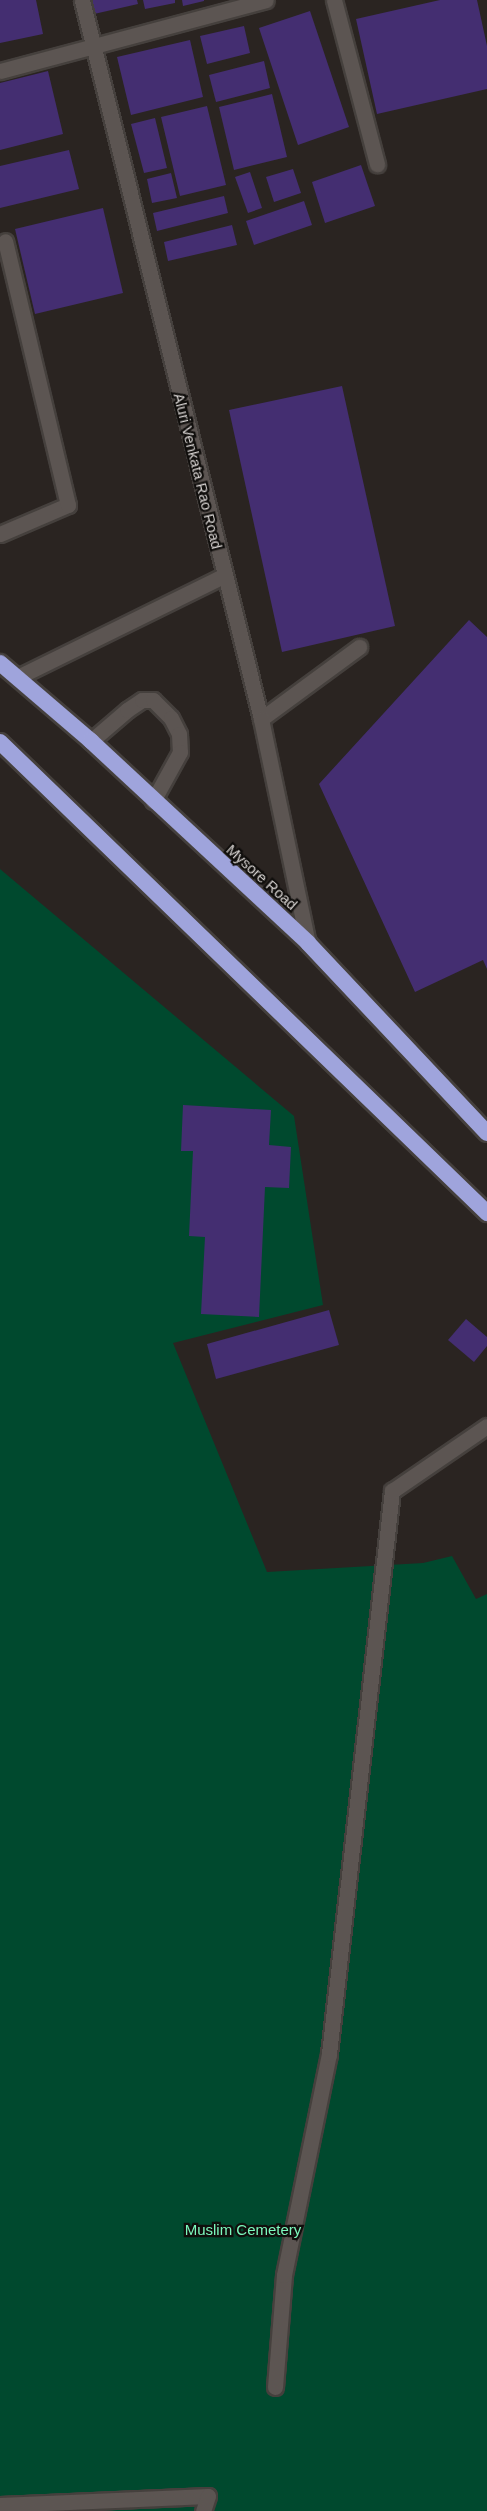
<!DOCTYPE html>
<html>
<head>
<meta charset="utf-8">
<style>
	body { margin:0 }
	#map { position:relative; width:487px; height:2511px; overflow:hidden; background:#2a2421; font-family:Helvetica,sans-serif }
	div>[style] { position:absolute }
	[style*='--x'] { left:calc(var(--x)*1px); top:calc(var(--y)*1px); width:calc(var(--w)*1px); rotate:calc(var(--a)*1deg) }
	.green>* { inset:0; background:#00492e }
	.building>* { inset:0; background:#442e71 }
	.roads { filter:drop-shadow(2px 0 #45403d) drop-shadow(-2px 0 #45403d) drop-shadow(0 2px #45403d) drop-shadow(0 -2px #45403d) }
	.service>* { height:15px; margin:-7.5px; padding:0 7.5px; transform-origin:7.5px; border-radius:7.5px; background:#5c5552 }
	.minor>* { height:15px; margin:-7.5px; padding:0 7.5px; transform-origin:7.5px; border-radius:7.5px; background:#5c5552 }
	.secondary>* { height:15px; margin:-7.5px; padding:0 7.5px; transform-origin:7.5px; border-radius:7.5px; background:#5c5552 }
	.trunk>* { height:16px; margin:-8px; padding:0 8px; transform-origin:8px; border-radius:8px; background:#9fa4dc }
	span { translate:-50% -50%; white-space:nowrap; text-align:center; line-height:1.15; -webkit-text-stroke:4.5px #100e0c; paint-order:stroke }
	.street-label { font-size:15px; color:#d6d2d0 }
	.park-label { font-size:15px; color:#7cf8bd }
</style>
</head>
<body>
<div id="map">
	<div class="green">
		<i style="clip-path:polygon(0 869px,294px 1116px,323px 1305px,173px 1343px,267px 1572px,423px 1563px,452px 1556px,476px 1599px,487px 1594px,487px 2511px,0 2511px)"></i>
	</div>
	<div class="building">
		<i style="clip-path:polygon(0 0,36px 0,43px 34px,0 43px)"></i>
		<i style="clip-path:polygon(91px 0,137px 0,138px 4px,94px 14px)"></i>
		<i style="clip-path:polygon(143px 0,175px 0,175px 3px,145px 9px)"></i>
		<i style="clip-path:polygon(182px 0,204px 0,204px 1px,183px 6px)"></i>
		<i style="clip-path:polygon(440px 0,477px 0,487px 46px,487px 89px,377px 114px,356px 19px)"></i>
		<i style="clip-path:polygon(310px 11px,349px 127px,298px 145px,259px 28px)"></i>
		<i style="clip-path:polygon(244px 26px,250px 53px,207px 64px,200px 36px)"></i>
		<i style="clip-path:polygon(190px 40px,203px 97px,131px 115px,117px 57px)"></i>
		<i style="clip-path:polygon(264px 61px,270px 88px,216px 102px,209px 75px)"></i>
		<i style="clip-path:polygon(48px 71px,63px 134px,0 150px,0 83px)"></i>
		<i style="clip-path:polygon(272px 94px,287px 157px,234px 170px,219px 107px)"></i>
		<i style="clip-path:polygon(207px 106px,226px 185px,180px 196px,161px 117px)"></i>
		<i style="clip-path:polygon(155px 118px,167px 168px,144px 173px,131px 124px)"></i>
		<i style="clip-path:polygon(69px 150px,79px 189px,0 208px,0 166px)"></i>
		<i style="clip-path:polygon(361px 165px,375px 206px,325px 223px,312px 182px)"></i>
		<i style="clip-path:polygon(293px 169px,301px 193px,274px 202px,266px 177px)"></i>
		<i style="clip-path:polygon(250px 172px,262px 208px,248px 213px,235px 177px)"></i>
		<i style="clip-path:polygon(171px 173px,177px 198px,152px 203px,147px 179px)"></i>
		<i style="clip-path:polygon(224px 196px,228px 213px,157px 231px,153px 213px)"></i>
		<i style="clip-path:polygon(304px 201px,312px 225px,254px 245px,246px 221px)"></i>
		<i style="clip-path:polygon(103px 208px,123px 293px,35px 314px,15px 229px)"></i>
		<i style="clip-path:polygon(232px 225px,237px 245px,168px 261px,164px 242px)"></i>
		<i style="clip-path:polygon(342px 386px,395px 626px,282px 652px,229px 410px)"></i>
		<i style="clip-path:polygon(469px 620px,487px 637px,487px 969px,483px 960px,415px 992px,319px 784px)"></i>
		<i style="clip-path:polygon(183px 1105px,271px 1110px,269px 1145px,291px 1147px,289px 1188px,265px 1187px,259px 1317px,201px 1314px,205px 1237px,189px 1236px,193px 1151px,181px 1151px)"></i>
		<i style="clip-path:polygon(329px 1310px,339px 1345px,216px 1379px,207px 1344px)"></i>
		<i style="clip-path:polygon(466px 1319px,487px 1337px,487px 1346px,474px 1362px,448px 1340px)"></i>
	</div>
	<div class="roads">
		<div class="service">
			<i style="--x:0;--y:534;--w:74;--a:-23.1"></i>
			<i style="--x:68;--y:505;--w:271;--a:-103.4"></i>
			<i style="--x:91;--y:741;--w:48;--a:-40.7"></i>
			<i style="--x:127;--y:710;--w:18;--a:-34"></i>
			<i style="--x:142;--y:700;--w:11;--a:0"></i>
			<i style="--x:153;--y:700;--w:25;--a:45"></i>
			<i style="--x:171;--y:718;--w:18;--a:63"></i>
			<i style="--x:179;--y:734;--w:18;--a:87"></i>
			<i style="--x:180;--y:752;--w:56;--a:118.9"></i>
			<i style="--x:275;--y:2387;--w:112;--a:-85.4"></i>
			<i style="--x:284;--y:2275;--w:226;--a:-78.5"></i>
			<i style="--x:329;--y:2054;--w:567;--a:-83.62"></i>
			<i style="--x:392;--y:1491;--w:115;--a:-34.4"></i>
			<i style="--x:0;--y:2505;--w:208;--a:-2.5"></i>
			<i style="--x:208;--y:2496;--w:16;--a:108"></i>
		</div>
		<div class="minor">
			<i style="--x:334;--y:0;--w:170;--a:75.3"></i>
			<i style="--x:0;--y:71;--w:275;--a:-14.9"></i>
			<i style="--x:18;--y:677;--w:229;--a:-26.2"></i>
			<i style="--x:261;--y:719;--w:122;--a:-36.3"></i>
		</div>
		<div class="secondary">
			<i style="--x:82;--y:0;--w:741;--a:76.02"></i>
			<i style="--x:261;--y:719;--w:229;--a:78.2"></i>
		</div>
		<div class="trunk">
			<i style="--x:0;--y:663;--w:120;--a:40.6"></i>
			<i style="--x:91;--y:741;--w:296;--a:42.9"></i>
			<i style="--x:308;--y:943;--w:261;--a:46.7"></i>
			<i style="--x:0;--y:742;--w:678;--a:44.04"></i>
		</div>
	</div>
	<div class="street-label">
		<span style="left:198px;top:471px;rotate:76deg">Aluri Venkata Rao Road</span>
		<span style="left:262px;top:877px;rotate:42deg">Mysore Road</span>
	</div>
	<div class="park-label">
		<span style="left:243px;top:2230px">Muslim Cemetery</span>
	</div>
</div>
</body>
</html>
